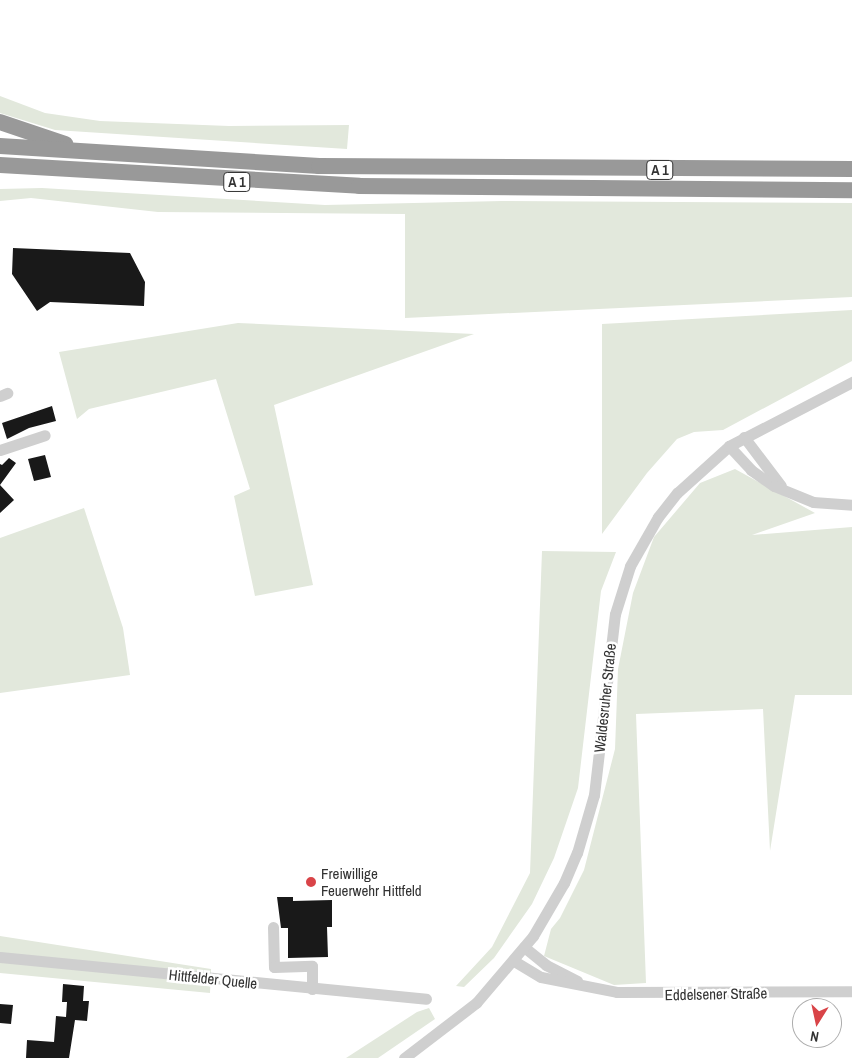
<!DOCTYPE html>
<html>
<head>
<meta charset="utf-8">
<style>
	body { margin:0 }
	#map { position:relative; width:852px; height:1058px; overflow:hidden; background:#fff; font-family:"Archivo Narrow",sans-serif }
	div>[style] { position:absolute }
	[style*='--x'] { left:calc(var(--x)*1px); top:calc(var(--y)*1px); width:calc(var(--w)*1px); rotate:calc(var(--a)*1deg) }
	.green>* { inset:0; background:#e2e8dc }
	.building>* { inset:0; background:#191919 }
	.minor>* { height:11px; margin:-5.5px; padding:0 5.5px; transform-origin:5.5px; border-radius:5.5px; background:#cfcfcf }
	.highway>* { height:16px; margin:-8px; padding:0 8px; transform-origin:8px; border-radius:8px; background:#999 }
	.dots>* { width:14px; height:14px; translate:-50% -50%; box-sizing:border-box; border:2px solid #fff; border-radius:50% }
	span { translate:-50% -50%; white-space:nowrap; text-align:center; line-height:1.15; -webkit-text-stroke:5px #fff; paint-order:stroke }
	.shield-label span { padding:1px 4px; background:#fff; border:1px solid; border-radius:4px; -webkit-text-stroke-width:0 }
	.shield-label { font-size:14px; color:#323232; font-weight:700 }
	.street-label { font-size:15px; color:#323232 }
	.poi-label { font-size:15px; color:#323232 }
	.left { translate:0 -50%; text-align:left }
	.north { position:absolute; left:792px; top:998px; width:50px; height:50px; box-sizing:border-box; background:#fff; border:1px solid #adadad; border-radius:50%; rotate:190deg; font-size:14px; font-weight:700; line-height:20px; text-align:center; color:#323232 }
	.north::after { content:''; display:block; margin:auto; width:18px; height:22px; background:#d94448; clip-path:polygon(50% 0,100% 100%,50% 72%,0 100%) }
</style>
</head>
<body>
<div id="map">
	<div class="green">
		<i style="clip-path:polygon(0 96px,45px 113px,100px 121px,229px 126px,349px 125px,347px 149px,55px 130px,0 113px)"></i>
		<i style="clip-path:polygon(42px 188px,325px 205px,502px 201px,852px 203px,852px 297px,405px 318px,405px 214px,158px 212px,31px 198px,0 201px,0 189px)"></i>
		<i style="clip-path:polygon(852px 310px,852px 361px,723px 430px,694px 432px,677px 439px,647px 473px,602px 534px,602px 324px)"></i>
		<i style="clip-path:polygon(238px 323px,474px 334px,274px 405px,313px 585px,255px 596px,234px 496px,250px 489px,216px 379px,89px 409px,77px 419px,59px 352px)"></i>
		<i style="clip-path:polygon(735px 469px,815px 513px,752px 535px,852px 527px,852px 695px,795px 695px,770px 851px,763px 709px,636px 714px,646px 983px,614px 985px,544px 956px,551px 929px,560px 918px,584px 870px,615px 749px,618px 669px,633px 593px,654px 537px,700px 483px)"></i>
		<i style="clip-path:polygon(84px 508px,123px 628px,130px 675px,0 693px,0 538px)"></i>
		<i style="clip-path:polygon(542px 551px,616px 552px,601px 591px,578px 788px,554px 858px,532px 904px,494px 958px,464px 987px,456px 986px,492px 947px,530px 873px)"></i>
		<i style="clip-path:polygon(0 936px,211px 969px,210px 993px,0 973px)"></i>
		<i style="clip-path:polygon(429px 1008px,435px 1019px,378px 1058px,346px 1058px,417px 1012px)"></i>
	</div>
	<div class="building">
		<i style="clip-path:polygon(13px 248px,130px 253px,145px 282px,144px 306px,50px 302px,37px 311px,12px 274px)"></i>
		<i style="clip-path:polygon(52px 406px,56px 421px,29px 428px,7px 439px,2px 423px)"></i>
		<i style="clip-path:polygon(45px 455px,51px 477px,34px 481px,28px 459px)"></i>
		<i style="clip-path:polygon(9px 458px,16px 463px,0 485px,14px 500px,0 513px,0 464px,2px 465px)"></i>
		<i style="clip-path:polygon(277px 897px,293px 897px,293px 901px,332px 900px,332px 927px,327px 927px,328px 957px,288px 958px,288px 928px,281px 928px)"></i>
		<i style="clip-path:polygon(63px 984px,84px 986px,83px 1001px,89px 1001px,87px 1021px,75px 1020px,69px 1058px,26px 1058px,27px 1040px,54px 1042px,56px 1016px,66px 1017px,67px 1002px,62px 1002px)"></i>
		<i style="clip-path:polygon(0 1004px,13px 1005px,11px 1024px,0 1023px)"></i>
	</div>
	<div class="minor">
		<i style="--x:0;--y:396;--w:8;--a:-23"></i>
		<i style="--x:744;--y:437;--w:61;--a:52.9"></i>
		<i style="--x:729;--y:446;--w:33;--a:47"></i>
		<i style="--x:751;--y:470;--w:28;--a:35"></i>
		<i style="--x:774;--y:486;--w:42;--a:22.3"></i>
		<i style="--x:813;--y:502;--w:39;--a:4"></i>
		<i style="--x:0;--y:450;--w:47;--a:-18.4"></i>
		<i style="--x:273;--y:927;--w:40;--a:88.6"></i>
		<i style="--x:274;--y:967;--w:38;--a:-2"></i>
		<i style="--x:312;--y:966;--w:23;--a:90"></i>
		<i style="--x:524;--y:947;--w:28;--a:39"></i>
		<i style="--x:546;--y:965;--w:35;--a:27"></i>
		<i style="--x:0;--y:957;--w:428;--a:5.6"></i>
		<i style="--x:514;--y:961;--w:31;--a:31"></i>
		<i style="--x:541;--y:977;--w:77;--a:11.2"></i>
		<i style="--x:617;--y:992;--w:235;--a:-0.2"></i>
		<i style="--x:404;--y:1058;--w:91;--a:-37.4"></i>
		<i style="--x:476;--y:1003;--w:88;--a:-49.6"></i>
		<i style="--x:533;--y:936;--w:61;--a:-59.7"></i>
		<i style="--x:564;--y:883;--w:33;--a:-67"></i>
		<i style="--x:577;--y:853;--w:60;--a:-73.7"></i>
		<i style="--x:594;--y:795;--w:182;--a:-83.4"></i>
		<i style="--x:615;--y:614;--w:50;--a:-72.6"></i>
		<i style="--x:630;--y:566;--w:56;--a:-60.3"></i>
		<i style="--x:658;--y:517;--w:31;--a:-52"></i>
		<i style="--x:677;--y:493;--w:70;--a:-42.1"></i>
		<i style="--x:729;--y:446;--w:139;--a:-27.5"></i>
	</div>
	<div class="highway">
		<i style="--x:0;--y:122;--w:69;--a:18.7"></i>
		<i style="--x:0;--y:146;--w:320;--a:3.6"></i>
		<i style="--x:319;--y:166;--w:533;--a:0.32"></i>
		<i style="--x:0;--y:165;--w:360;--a:3.3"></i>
		<i style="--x:359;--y:186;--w:493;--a:0.5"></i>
	</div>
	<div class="dots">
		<i style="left:311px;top:882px;background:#d94448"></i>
	</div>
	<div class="shield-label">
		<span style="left:660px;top:170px">A 1</span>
		<span style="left:237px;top:182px">A 1</span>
	</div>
	<div class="street-label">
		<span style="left:605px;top:698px;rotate:-84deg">Waldesruher Straße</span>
		<span style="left:213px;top:979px;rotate:6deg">Hittfelder Quelle</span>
		<span style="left:716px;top:994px;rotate:-1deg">Eddelsener Straße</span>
	</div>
	<div class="poi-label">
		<span class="left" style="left:321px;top:882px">Freiwillige<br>Feuerwehr Hittfeld</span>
	</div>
	<div class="north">N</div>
</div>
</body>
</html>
